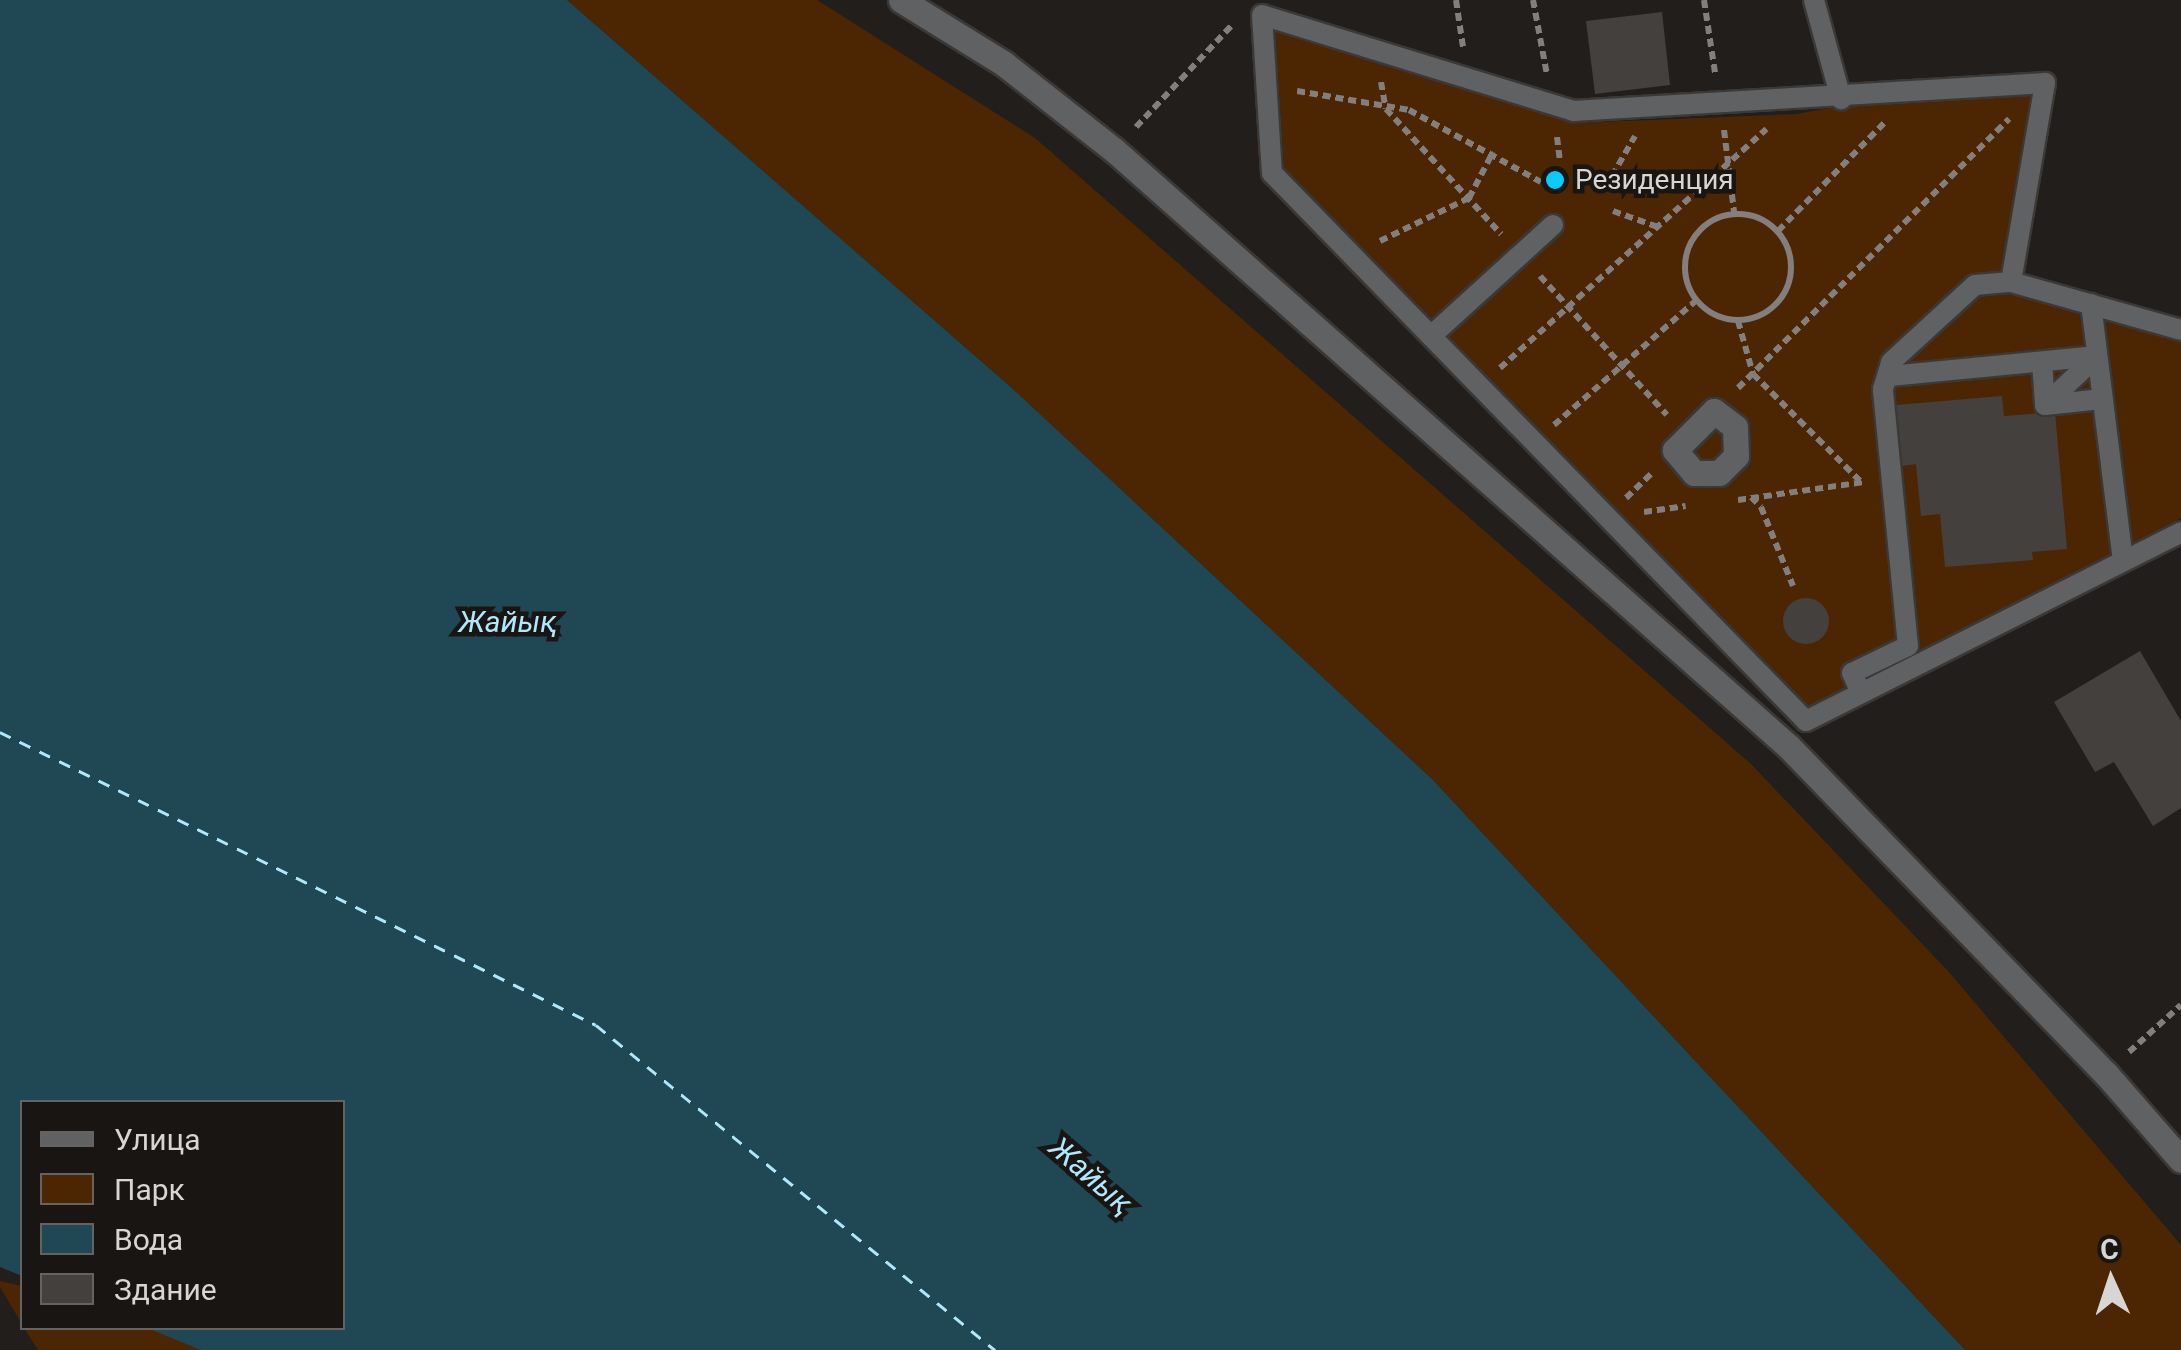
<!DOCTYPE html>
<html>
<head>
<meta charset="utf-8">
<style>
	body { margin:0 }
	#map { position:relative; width:2181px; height:1350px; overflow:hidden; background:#211e1c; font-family:Roboto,sans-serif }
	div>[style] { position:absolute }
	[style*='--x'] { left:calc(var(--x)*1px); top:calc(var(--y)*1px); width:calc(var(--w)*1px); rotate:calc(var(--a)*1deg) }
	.green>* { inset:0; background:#4c2602 }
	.water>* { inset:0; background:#1f4754 }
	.ferry>* { height:2.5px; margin-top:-1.25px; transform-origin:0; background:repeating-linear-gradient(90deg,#b1e7fb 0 12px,transparent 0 22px) }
	.building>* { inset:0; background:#43403d }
	.round { border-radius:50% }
	.path>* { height:6px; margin-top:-3px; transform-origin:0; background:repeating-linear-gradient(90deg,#827f7e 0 8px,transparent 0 13px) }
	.path>.ring { margin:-3px; padding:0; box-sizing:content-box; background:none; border:6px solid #827f7e; border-radius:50% }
	.roads { filter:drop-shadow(2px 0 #3b3836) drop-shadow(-2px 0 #3b3836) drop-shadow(0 2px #3b3836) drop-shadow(0 -2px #3b3836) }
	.lane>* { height:20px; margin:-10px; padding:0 10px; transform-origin:10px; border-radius:10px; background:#5f6162 }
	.street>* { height:25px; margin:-12.5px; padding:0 12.5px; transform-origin:12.5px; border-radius:12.5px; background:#5f6162 }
	.dots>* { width:28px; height:28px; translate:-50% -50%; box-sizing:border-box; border:5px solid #181513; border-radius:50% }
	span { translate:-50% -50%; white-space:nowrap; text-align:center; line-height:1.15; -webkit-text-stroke:9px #181513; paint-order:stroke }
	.poi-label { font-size:28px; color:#d8d6d5 }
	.left { translate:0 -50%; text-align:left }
	.water-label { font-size:30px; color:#b1e7fb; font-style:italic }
	.legend { position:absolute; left:20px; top:1100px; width:325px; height:230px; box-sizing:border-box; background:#181513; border:2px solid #656261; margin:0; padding:12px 18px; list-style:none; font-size:30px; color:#d8d6d5 }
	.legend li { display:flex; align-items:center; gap:20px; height:50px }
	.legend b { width:50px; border:2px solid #656261 }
	.north { position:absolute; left:2061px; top:1230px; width:100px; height:100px; -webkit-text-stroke:8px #181513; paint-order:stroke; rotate:357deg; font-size:28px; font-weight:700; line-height:40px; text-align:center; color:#d8d6d5 }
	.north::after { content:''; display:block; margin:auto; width:35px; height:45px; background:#d8d6d5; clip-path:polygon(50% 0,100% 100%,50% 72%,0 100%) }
</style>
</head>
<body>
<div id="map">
	<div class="green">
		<i style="clip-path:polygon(567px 0,817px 0,1035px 138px,1751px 764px,1948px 971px,2181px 1245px,2181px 1350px,1965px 1350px,1433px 780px,1013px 389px)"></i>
		<i style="clip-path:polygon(1275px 32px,1573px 123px,1796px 114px,1914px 93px,2031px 96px,1998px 290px,2181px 342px,2181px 518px,1809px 706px,1284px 167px)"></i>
		<i style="clip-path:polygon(0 1281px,22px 1286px,22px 1324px,0 1287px)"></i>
		<i style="clip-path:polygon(24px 1328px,156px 1328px,207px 1350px,38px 1350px)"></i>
	</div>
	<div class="water">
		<i style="clip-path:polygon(0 0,567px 0,1013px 389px,1433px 780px,1965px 1350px,201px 1350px,147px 1328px,342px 1328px,342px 1102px,22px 1102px,22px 1276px,0 1267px)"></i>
	</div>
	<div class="ferry">
		<i style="--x:0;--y:732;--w:664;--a:26.18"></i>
		<i style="--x:596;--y:1025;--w:515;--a:39.16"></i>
	</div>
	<div class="building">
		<i style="clip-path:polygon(1662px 12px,1670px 85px,1595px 94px,1586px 21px)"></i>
		<i style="clip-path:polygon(2002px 396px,2004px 416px,2055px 412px,2067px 549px,2032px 552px,2033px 560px,1945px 567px,1940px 514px,1921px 516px,1916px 464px,1902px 466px,1896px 405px)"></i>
		<i class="round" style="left:1783px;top:598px;width:46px;height:46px"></i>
		<i style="clip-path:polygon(2140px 651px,2181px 721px,2181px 808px,2153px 826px,2114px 762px,2095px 772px,2054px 702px)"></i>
	</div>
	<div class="path">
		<i style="--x:1456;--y:0;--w:48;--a:81.5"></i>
		<i style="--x:1533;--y:0;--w:76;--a:79.4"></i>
		<i style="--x:1704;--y:0;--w:74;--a:81.4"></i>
		<i style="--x:1381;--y:82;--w:27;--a:80"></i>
		<i style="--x:1386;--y:109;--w:170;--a:47.4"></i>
		<i style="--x:1297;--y:91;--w:114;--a:9.6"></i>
		<i style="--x:1409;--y:110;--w:150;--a:28.6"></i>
		<i style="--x:1136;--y:127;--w:143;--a:-46.7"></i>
		<i style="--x:1724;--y:130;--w:83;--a:83"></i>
		<i style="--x:1557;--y:137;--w:23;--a:83"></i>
		<i style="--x:1612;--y:176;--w:46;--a:-60.1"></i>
		<i style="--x:1613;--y:211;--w:48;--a:19.6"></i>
		<i class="ring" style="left:1685px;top:214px;width:100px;height:100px"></i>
		<i style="--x:1778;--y:231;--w:153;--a:-45.5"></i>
		<i style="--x:1380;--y:241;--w:99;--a:-25.8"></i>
		<i style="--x:1469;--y:198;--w:52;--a:-62.4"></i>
		<i style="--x:1540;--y:276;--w:188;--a:47.6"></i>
		<i style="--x:1738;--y:321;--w:55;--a:74.2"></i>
		<i style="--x:1753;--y:374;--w:153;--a:45"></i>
		<i style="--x:1500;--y:368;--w:358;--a:-41.9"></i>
		<i style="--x:1738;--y:388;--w:382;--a:-44.8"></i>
		<i style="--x:1554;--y:425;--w:190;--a:-41.2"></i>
		<i style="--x:1751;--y:497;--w:14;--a:45"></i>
		<i style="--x:1761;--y:507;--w:85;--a:67.9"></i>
		<i style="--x:1626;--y:498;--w:37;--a:-44"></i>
		<i style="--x:1738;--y:500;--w:127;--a:-8.1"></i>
		<i style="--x:1644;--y:512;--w:42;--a:-8.1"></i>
		<i style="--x:2129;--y:1052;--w:70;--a:-42.1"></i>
	</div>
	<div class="roads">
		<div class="lane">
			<i style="--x:1814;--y:0;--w:103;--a:74.7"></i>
			<i style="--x:2091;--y:304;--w:259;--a:82.9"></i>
			<i style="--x:2181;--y:330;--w:177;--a:-164.2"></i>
			<i style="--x:2011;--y:282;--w:202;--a:-80.3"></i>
			<i style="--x:2045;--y:83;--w:472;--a:176.6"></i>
			<i style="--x:1574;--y:111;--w:326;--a:-162.9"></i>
			<i style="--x:1262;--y:15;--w:158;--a:86.4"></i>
			<i style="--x:1272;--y:173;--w:765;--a:45.74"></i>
			<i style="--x:1806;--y:721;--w:420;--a:-26.7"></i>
			<i style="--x:1431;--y:336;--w:165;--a:-42.3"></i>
			<i style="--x:2042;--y:362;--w:43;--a:86"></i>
			<i style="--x:2045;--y:405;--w:57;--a:-6"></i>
			<i style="--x:1890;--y:376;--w:208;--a:-5.5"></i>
			<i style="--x:2045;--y:405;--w:71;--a:-43.3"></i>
			<i style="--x:1861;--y:693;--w:22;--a:-114"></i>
			<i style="--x:1852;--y:673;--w:62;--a:-25.7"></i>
			<i style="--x:1908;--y:646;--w:258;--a:-95.6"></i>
			<i style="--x:1883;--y:389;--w:28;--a:-73"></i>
			<i style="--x:1891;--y:362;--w:114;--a:-42.5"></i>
			<i style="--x:1975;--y:285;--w:36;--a:-5"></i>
		</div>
		<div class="street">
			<i style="--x:901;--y:0;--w:120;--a:31.7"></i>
			<i style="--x:1003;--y:63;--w:141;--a:38.1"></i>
			<i style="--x:1114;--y:150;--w:901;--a:41.49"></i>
			<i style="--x:1789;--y:747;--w:455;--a:45.9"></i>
			<i style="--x:2106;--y:1074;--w:114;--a:48.9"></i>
			<i style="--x:1714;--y:411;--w:26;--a:37"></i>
			<i style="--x:1735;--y:427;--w:29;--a:88"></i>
			<i style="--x:1736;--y:456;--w:24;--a:135"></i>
			<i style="--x:1719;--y:473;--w:25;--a:180"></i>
			<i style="--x:1694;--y:473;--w:30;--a:-130"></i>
			<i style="--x:1675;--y:450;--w:55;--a:-45"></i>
		</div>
	</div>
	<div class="dots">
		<i style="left:1555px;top:180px;background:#08cbfa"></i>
	</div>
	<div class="poi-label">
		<span class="left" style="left:1575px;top:180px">Резиденция</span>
	</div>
	<div class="water-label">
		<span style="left:508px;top:622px">Жайық</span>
		<span style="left:1091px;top:1176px;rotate:41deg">Жайық</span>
	</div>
	<ul class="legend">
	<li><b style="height:12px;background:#5f6162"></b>Улица</li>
	<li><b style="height:28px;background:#4c2602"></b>Парк</li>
	<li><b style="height:28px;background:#1f4754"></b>Вода</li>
	<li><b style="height:28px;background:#43403d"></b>Здание</li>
	</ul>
	<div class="north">С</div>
</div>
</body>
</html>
